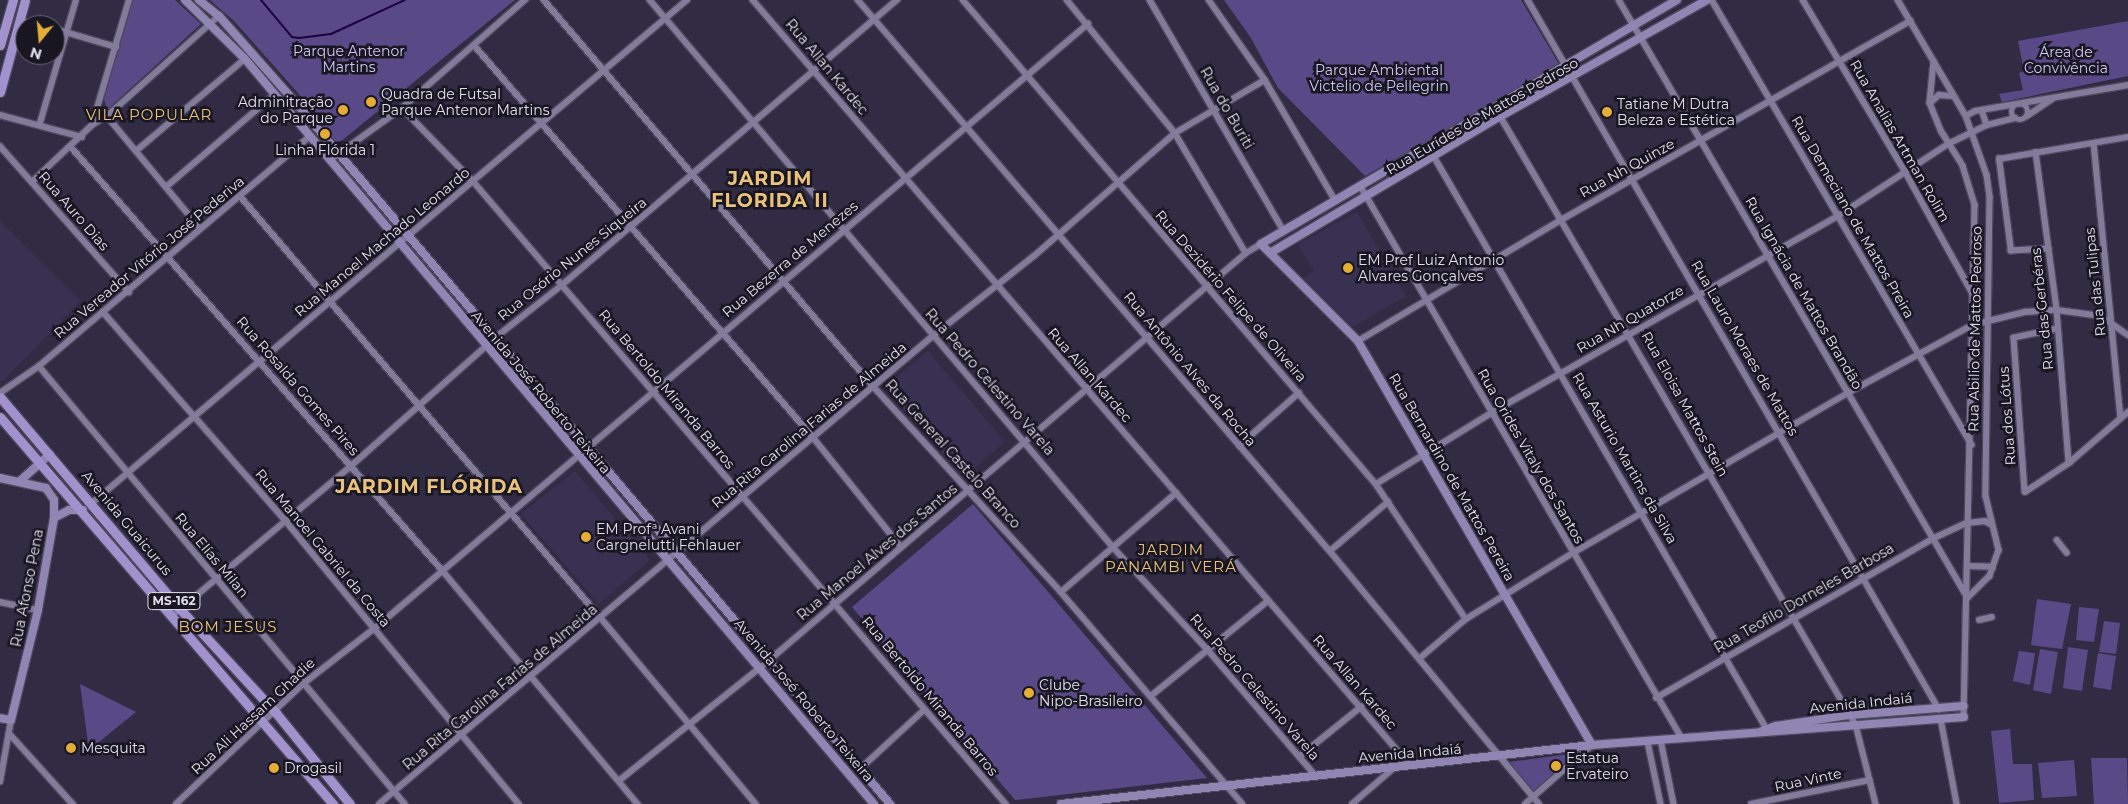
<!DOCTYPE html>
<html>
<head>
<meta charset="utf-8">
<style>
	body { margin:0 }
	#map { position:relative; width:2128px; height:804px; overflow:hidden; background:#312b44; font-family:Montserrat,sans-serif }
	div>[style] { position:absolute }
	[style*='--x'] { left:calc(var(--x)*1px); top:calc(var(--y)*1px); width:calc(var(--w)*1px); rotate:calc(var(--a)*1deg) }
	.built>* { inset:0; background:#393151 }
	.green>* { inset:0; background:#5a4987 }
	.stream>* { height:2px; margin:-1px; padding:0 1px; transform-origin:1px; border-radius:1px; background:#1c023e }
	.roads { filter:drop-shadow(1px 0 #4d485d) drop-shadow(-1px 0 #4d485d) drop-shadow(0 1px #4d485d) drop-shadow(0 -1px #4d485d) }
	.street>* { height:5.5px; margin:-2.75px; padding:0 2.75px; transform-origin:2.75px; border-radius:2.75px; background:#827b99 }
	.street>.ring { margin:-2.75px; padding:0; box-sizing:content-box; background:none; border:5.5px solid #827b99; border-radius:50% }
	.secondary>* { height:8px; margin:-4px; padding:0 4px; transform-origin:4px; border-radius:4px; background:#9186b3 }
	.primary>* { height:9px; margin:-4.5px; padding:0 4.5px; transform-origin:4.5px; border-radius:4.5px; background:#a192ce }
	.dots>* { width:14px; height:14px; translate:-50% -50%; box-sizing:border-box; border:2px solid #181621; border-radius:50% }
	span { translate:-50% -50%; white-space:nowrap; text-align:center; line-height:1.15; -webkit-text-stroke:5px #181621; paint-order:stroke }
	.shield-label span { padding:1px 4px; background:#181621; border:1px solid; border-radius:4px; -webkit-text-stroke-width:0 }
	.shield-label { font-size:12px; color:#e2deef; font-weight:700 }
	.park-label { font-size:14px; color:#d1c7f5 }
	.street-label { font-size:14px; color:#e2deef }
	.poi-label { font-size:14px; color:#e2deef }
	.left { translate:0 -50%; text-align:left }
	.right { translate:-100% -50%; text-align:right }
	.neighbourhood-label { font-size:15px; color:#eac27b; letter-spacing:1px }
	.district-label { font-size:19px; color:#eac27b; font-weight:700; letter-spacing:1px }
	.north { position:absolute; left:15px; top:15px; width:50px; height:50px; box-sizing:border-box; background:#181621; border:1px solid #696673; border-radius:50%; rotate:197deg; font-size:14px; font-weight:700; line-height:20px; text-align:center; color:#e2deef }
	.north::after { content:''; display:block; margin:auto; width:18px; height:22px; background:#e6ad36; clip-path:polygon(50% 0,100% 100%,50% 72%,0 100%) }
</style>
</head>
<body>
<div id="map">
	<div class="built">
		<i style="clip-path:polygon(1357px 212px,1406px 296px,1351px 328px,1302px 280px,1314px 271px,1298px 244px)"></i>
		<i style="clip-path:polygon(0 221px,81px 301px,2px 382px,0 380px)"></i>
		<i style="clip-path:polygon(928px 351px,1005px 442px,963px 478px,885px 387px)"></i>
		<i style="clip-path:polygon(575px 471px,650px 560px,599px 604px,521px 514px)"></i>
	</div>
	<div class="green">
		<i style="clip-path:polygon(132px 0,175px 0,201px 24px,107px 110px,104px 99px)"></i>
		<i style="clip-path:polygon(210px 0,515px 0,335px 146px,313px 110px,234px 21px)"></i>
		<i style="clip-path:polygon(1224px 0,1521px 0,1560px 66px,1365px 176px,1278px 88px,1251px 38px)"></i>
		<i style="clip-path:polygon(2128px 21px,2128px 76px,2002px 102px,1999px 94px,2023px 90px,2019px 73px,2024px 71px,2018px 41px)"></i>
		<i style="clip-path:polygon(973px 504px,1207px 778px,1015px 800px,852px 607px)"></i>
		<i style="clip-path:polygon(2037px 599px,2071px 604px,2062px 649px,2031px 645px)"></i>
		<i style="clip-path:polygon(2079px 607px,2099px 609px,2094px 642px,2076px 640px)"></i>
		<i style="clip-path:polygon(2104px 621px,2120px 623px,2116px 654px,2099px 652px)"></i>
		<i style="clip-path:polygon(2068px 647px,2088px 650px,2082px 691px,2063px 688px)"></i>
		<i style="clip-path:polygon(2040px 649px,2058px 652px,2051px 694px,2033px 690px)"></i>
		<i style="clip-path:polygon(2019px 651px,2035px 653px,2030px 685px,2013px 681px)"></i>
		<i style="clip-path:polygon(2098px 653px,2116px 656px,2111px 690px,2093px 687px)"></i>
		<i style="clip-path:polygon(80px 684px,136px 712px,89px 750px)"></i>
		<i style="clip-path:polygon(2010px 729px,2013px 764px,2032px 764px,2034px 800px,1999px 803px,1991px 731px)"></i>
		<i style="clip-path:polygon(1576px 753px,1533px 792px,1509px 762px)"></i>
		<i style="clip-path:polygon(2091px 758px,2127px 758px,2128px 804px,2094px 804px)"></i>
		<i style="clip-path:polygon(2074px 760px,2077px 796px,2042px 798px,2038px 763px)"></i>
	</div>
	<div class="stream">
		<i style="--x:261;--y:0;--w:48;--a:50"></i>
		<i style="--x:292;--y:37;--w:7;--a:8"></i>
		<i style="--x:299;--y:38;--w:32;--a:-7"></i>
		<i style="--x:331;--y:34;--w:81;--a:-24.7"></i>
	</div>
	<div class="roads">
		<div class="street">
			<i style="--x:544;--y:0;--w:509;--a:49.55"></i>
			<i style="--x:874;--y:387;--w:277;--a:47.6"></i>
			<i style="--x:1061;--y:592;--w:279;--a:49.4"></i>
			<i style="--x:650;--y:0;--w:717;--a:49.75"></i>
			<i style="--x:1113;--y:547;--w:140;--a:47.3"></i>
			<i style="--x:1208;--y:650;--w:165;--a:49.4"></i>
			<i style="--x:753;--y:0;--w:1008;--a:49.34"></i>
			<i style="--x:858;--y:0;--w:726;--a:49.42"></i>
			<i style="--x:1330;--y:551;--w:328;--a:50.4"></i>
			<i style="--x:963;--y:0;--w:636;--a:49.53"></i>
			<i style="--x:1376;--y:484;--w:162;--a:56.3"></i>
			<i style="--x:1067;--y:0;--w:171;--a:50.9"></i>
			<i style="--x:1175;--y:133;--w:139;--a:59.4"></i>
			<i style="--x:1150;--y:0;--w:265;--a:59.9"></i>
			<i style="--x:1209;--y:0;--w:98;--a:55"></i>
			<i style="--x:1265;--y:80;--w:139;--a:59.7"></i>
			<i style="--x:1528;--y:0;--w:820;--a:59.9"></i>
			<i style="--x:1619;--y:0;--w:692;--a:59.73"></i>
			<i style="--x:1712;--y:0;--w:515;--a:59.7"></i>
			<i style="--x:1803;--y:0;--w:201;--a:59.2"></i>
			<i style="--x:1906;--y:173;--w:138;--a:61"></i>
			<i style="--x:1898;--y:0;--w:134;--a:59.6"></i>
			<i style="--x:1966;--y:116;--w:63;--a:70.4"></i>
			<i style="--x:1987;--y:175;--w:22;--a:82"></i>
			<i style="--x:1990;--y:197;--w:299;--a:90.8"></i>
			<i style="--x:1986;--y:496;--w:56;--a:76.5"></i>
			<i style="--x:1999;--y:550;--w:28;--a:109"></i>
			<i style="--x:1990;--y:576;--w:31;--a:135"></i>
			<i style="--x:20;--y:21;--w:17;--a:13"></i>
			<i style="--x:55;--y:29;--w:64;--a:16.4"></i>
			<i style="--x:474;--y:45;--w:518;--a:49.15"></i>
			<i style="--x:813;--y:437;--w:141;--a:51.3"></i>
			<i style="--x:1934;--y:61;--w:42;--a:95.4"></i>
			<i style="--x:1930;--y:103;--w:31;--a:68"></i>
			<i style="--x:1942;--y:132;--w:40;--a:58"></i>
			<i style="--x:1963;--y:166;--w:41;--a:72.9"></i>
			<i style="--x:1975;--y:205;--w:512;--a:91.23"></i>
			<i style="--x:1930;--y:103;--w:12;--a:-42"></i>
			<i style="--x:1939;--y:95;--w:14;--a:4"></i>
			<i class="ring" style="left:2012px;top:104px;width:10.5px;height:10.5px"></i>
			<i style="--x:1495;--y:107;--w:716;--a:59.71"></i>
			<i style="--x:1856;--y:725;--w:81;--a:75.8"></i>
			<i style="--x:402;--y:108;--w:102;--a:45.8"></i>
			<i style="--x:473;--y:181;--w:820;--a:49.45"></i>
			<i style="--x:1982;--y:110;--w:16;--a:72"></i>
			<i style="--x:0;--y:115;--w:85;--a:15"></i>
			<i style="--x:107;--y:116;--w:146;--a:50.3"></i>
			<i style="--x:1966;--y:116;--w:10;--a:-29"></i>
			<i style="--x:1975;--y:111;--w:155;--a:-9.6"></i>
			<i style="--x:2027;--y:116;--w:30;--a:-34"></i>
			<i style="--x:40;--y:123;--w:128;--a:-73.7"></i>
			<i style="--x:92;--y:125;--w:130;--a:-73.5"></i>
			<i style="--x:2094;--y:143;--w:276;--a:84.4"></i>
			<i style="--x:0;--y:146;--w:195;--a:48.5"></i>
			<i style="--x:1428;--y:146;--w:677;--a:59.83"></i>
			<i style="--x:72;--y:148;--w:563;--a:48.75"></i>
			<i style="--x:443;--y:571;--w:304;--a:50.1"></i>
			<i style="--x:136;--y:151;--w:143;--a:-40.2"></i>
			<i style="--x:2036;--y:152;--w:159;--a:82.4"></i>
			<i style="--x:2057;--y:310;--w:153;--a:85.5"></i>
			<i style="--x:330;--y:160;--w:89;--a:-35.8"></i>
			<i style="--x:402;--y:108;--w:164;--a:-41.3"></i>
			<i style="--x:32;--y:182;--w:83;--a:-43.5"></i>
			<i style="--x:92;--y:125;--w:17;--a:-31"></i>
			<i style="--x:107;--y:116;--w:150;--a:-41.8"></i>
			<i style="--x:1360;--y:185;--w:640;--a:59.79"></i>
			<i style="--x:166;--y:187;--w:142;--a:-40.4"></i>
			<i style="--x:240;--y:196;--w:555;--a:49.45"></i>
			<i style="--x:601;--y:618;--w:242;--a:50.2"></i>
			<i style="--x:2049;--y:249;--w:38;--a:177"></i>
			<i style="--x:2011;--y:251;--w:93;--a:-97.4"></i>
			<i style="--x:1999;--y:159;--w:131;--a:-9.7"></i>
			<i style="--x:103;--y:312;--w:276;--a:48.8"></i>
			<i style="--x:285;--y:520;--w:368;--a:50.5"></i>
			<i style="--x:2058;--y:329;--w:45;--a:168.4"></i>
			<i style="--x:2014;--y:338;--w:154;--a:85.9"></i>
			<i style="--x:2025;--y:492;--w:53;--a:-33.4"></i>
			<i style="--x:2069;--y:463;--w:78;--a:-40.8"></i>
			<i style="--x:1358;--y:341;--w:239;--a:-30.8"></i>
			<i style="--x:1563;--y:219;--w:400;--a:-29.7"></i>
			<i style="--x:39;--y:366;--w:571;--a:50.12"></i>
			<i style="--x:0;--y:393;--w:47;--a:-34.7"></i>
			<i style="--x:39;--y:366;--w:355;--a:-40.3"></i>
			<i style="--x:1239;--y:446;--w:80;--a:-41.5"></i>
			<i style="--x:1376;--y:484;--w:137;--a:-31.6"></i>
			<i style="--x:1493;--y:412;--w:397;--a:-29.6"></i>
			<i style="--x:1838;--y:216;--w:131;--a:-33.2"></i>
			<i style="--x:1948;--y:144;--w:43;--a:-26"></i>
			<i style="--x:1987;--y:125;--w:29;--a:-14"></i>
			<i style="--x:92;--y:503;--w:779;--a:-40.21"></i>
			<i style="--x:2057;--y:540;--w:16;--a:52"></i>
			<i style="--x:1330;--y:551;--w:76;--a:-40.2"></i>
			<i style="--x:1969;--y:566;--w:24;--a:2"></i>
			<i style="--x:1061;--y:592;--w:152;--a:-40.7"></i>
			<i style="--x:0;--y:602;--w:39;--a:12"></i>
			<i style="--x:173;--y:615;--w:232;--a:-39.9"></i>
			<i style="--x:351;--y:466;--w:193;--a:-41.6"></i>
			<i style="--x:495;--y:338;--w:85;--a:-38.3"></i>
			<i style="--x:562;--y:285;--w:440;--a:-40.4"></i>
			<i style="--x:1979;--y:620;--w:13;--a:-13"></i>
			<i style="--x:1420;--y:658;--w:60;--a:-40.3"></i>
			<i style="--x:1466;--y:619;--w:126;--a:-31.7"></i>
			<i style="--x:1573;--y:553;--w:318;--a:-30.2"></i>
			<i style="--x:1848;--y:393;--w:141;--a:-28.7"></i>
			<i style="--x:1972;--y:325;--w:55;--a:-13.8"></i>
			<i style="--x:2025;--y:312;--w:32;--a:-4"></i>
			<i style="--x:2057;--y:310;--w:44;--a:7.8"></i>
			<i style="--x:2101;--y:316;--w:33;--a:35"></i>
			<i style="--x:1151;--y:696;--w:151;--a:-39.1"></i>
			<i style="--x:1656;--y:698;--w:319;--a:-29.9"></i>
			<i style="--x:1932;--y:539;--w:38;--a:-25"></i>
			<i style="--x:1967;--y:523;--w:18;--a:-6"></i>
			<i style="--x:1985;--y:521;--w:8;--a:30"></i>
			<i style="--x:1941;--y:719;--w:86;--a:79.3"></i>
			<i style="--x:9;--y:733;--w:96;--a:48"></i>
			<i style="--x:1661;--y:740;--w:65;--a:78.5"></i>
			<i style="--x:1648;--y:742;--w:63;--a:78.2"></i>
			<i style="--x:1299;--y:757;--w:80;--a:-38.9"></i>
			<i style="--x:861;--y:768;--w:86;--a:-42.6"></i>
			<i style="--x:620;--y:780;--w:179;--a:-38.7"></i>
			<i style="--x:760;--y:668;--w:639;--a:-40.49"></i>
			<i style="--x:1246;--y:253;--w:17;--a:-31"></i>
			<i style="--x:0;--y:782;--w:63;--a:-79.9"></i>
			<i style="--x:176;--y:804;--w:175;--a:-43.4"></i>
			<i style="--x:303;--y:684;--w:90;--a:-37.8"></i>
			<i style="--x:374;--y:629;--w:936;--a:-40.28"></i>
			<i style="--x:379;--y:804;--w:727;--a:-40.2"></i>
			<i style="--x:934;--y:335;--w:127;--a:-38.3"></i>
			<i style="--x:1034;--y:256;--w:187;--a:-41.1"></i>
			<i style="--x:1175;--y:133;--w:104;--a:-30.5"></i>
			<i style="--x:1352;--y:804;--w:55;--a:-40.6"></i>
			<i style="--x:1525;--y:804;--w:89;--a:-41.4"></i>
			<i style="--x:1751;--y:804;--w:121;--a:-11.4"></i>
		</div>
		<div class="secondary">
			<i style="--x:185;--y:0;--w:84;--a:44.5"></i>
			<i style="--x:245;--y:59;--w:975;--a:49.83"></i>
			<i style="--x:199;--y:0;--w:26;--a:39"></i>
			<i style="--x:219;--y:16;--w:116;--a:48.5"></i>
			<i style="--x:296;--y:103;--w:919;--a:49.72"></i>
			<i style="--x:1270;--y:253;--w:269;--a:-30.7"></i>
			<i style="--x:1501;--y:116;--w:236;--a:-29.4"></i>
			<i style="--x:0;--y:478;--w:47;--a:12.3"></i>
			<i style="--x:46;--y:488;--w:14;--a:56"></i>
			<i style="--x:54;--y:500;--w:18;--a:90"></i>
			<i style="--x:54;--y:518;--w:93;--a:99.9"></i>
			<i style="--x:38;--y:610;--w:113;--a:103.8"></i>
			<i style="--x:11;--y:720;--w:11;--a:-170"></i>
			<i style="--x:20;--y:481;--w:40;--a:-42"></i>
			<i style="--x:54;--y:518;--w:17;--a:-28"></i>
			<i style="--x:69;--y:510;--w:14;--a:0"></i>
			<i style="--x:1762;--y:731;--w:15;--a:-20"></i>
			<i style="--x:1776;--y:726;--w:75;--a:-8.5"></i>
			<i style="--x:1850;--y:715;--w:114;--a:-4.5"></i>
			<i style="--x:1592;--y:745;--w:467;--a:-120.1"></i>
			<i style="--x:1358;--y:341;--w:137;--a:-135"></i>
			<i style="--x:1261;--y:244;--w:482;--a:-30.4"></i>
			<i style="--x:1061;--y:804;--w:534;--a:-6.34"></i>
			<i style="--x:1592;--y:745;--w:373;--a:-4.3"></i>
		</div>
		<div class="primary">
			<i style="--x:0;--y:45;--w:47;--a:-73.9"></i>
			<i style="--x:0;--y:92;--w:95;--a:-74.8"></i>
			<i style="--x:0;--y:397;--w:278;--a:49.7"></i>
			<i style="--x:180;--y:609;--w:142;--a:47.3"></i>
			<i style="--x:276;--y:713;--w:117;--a:50.9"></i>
			<i style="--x:0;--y:417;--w:511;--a:49.29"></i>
		</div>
	</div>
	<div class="dots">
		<i style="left:371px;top:102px;background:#e6ad36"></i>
		<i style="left:343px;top:110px;background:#e6ad36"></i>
		<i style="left:1607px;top:112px;background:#e6ad36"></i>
		<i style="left:325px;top:134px;background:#e6ad36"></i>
		<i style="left:1348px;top:268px;background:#e6ad36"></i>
		<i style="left:586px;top:537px;background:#e6ad36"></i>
		<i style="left:1029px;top:693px;background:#e6ad36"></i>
		<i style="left:71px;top:748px;background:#e6ad36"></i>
		<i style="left:1556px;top:766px;background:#e6ad36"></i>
		<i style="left:274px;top:768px;background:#e6ad36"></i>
	</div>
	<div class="shield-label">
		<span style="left:174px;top:601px">MS-162</span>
	</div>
	<div class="park-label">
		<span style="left:349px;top:59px">Parque Antenor<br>Martins</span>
		<span style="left:2066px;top:60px">Área de<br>Convivência</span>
		<span style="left:1379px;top:78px">Parque Ambiental<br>Victelio de Pellegrin</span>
	</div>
	<div class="street-label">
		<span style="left:827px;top:67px;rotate:50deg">Rua Allan Kardec</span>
		<span style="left:1227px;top:108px;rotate:60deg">Rua do Buriti</span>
		<span style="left:1482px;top:116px;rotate:-30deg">Rua Eurídes de Mattos Pedroso</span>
		<span style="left:1900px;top:141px;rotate:60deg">Rua Analias Artman Rolim</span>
		<span style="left:1627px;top:168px;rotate:-29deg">Rua Nh Quinze</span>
		<span style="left:74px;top:211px;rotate:49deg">Rua Auro Dias</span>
		<span style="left:1853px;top:217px;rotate:60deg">Rua Demeciano de Mattos Preira</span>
		<span style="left:382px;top:242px;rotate:-40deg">Rua Manoel Machado Leonardo</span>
		<span style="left:149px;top:257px;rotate:-40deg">Rua Vereador Vitório José Pederiva</span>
		<span style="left:572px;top:259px;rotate:-39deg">Rua Osório Nunes Siqueira</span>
		<span style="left:790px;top:259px;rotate:-40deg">Rua Bezerra de Menezes</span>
		<span style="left:2095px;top:282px;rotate:-96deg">Rua das Tulipas</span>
		<span style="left:1804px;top:293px;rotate:60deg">Rua Ignácia de Mattos Brandão</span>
		<span style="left:1231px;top:296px;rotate:49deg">Rua Dezidério Felipe de Oliveira</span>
		<span style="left:2042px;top:309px;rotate:-96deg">Rua das Gerbéras</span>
		<span style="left:1630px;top:319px;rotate:-30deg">Rua Nh Quatorze</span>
		<span style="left:1975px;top:329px;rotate:-89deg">Rua Abilio de Mattos Pedroso</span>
		<span style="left:1745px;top:348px;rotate:60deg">Rua Lauro Moraes de Mattos</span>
		<span style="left:1190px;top:369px;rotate:50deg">Rua Antônio Alves da Rocha</span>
		<span style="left:1090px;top:375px;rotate:49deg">Rua Allan Kardec</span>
		<span style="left:990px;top:382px;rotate:49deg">Rua Pedro Celestino Varela</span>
		<span style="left:298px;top:386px;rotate:49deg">Rua Rosalda Gomes Pires</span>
		<span style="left:667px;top:389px;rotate:50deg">Rua Bertoldo Miranda Barros</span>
		<span style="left:541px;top:392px;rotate:50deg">Avenida José Roberto Teixeira</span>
		<span style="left:1685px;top:404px;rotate:61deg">Rua Eloisa Mattos Stein</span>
		<span style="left:2007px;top:416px;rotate:-94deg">Rua dos Lótus</span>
		<span style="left:809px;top:425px;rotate:-40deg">Rua Rita Carolina Farias de Almeida</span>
		<span style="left:953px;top:454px;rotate:48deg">Rua General Castelo Branco</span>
		<span style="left:1531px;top:456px;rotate:60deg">Rua Orides Vitaly dos Santos</span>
		<span style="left:1625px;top:458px;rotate:60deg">Rua Asturio Martins da Silva</span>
		<span style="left:1452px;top:477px;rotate:60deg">Rua Bernardino de Mattos Pereira</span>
		<span style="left:127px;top:523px;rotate:50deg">Avenida Guaicurus</span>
		<span style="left:323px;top:548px;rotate:50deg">Rua Manoel Gabriel da Costa</span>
		<span style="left:877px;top:552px;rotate:-40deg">Rua Manoel Alves dos Santos</span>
		<span style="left:212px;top:555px;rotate:50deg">Rua Elías Milan</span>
		<span style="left:27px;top:588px;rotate:-79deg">Rua Afonso Pena</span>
		<span style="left:1804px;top:598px;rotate:-30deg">Rua Teofilo Dorneles Barbosa</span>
		<span style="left:1355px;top:682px;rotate:49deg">Rua Allan Kardec</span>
		<span style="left:500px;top:687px;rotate:-40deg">Rua Rita Carolina Farias de Almeida</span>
		<span style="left:1255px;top:687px;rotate:49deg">Rua Pedro Celestino Varela</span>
		<span style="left:930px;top:696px;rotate:50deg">Rua Bertoldo Miranda Barros</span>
		<span style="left:804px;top:700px;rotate:50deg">Avenida José Roberto Teixeira</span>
		<span style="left:1861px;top:703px;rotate:-6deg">Avenida Indaiá</span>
		<span style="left:253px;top:716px;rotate:-43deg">Rua Ali Hassam Ghadie</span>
		<span style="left:1410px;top:753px;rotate:-5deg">Avenida Indaiá</span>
		<span style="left:1808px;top:780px;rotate:-12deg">Rua Vinte</span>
	</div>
	<div class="poi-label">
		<span class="left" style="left:381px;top:102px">Quadra de Futsal<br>Parque Antenor Martins</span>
		<span class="right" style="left:333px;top:110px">Adminitração<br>do Parque</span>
		<span class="left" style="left:1617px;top:112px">Tatiane M Dutra<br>Beleza e Estética</span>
		<span style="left:325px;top:150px">Linha Flórida 1</span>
		<span class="left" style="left:1358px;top:268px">EM Pref Luiz Antonio<br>Alvares Gonçalves</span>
		<span class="left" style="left:596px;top:537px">EM Profª Avani<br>Cargnelutti Fehlauer</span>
		<span class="left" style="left:1039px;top:693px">Clube<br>Nipo-Brasileiro</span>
		<span class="left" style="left:81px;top:748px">Mesquita</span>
		<span class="left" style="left:1566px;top:766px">Estatua<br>Ervateiro</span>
		<span class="left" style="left:284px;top:768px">Drogasil</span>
	</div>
	<div class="neighbourhood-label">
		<span style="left:149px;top:115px">VILA POPULAR</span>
		<span style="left:1171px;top:558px">JARDIM<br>PANAMBI VERÁ</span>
		<span style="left:228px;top:627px">BOM JESUS</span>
	</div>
	<div class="district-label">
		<span style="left:770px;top:190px">JARDIM<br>FLORIDA II</span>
		<span style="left:429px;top:487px">JARDIM FLÓRIDA</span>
	</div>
	<div class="north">N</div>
</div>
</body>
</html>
